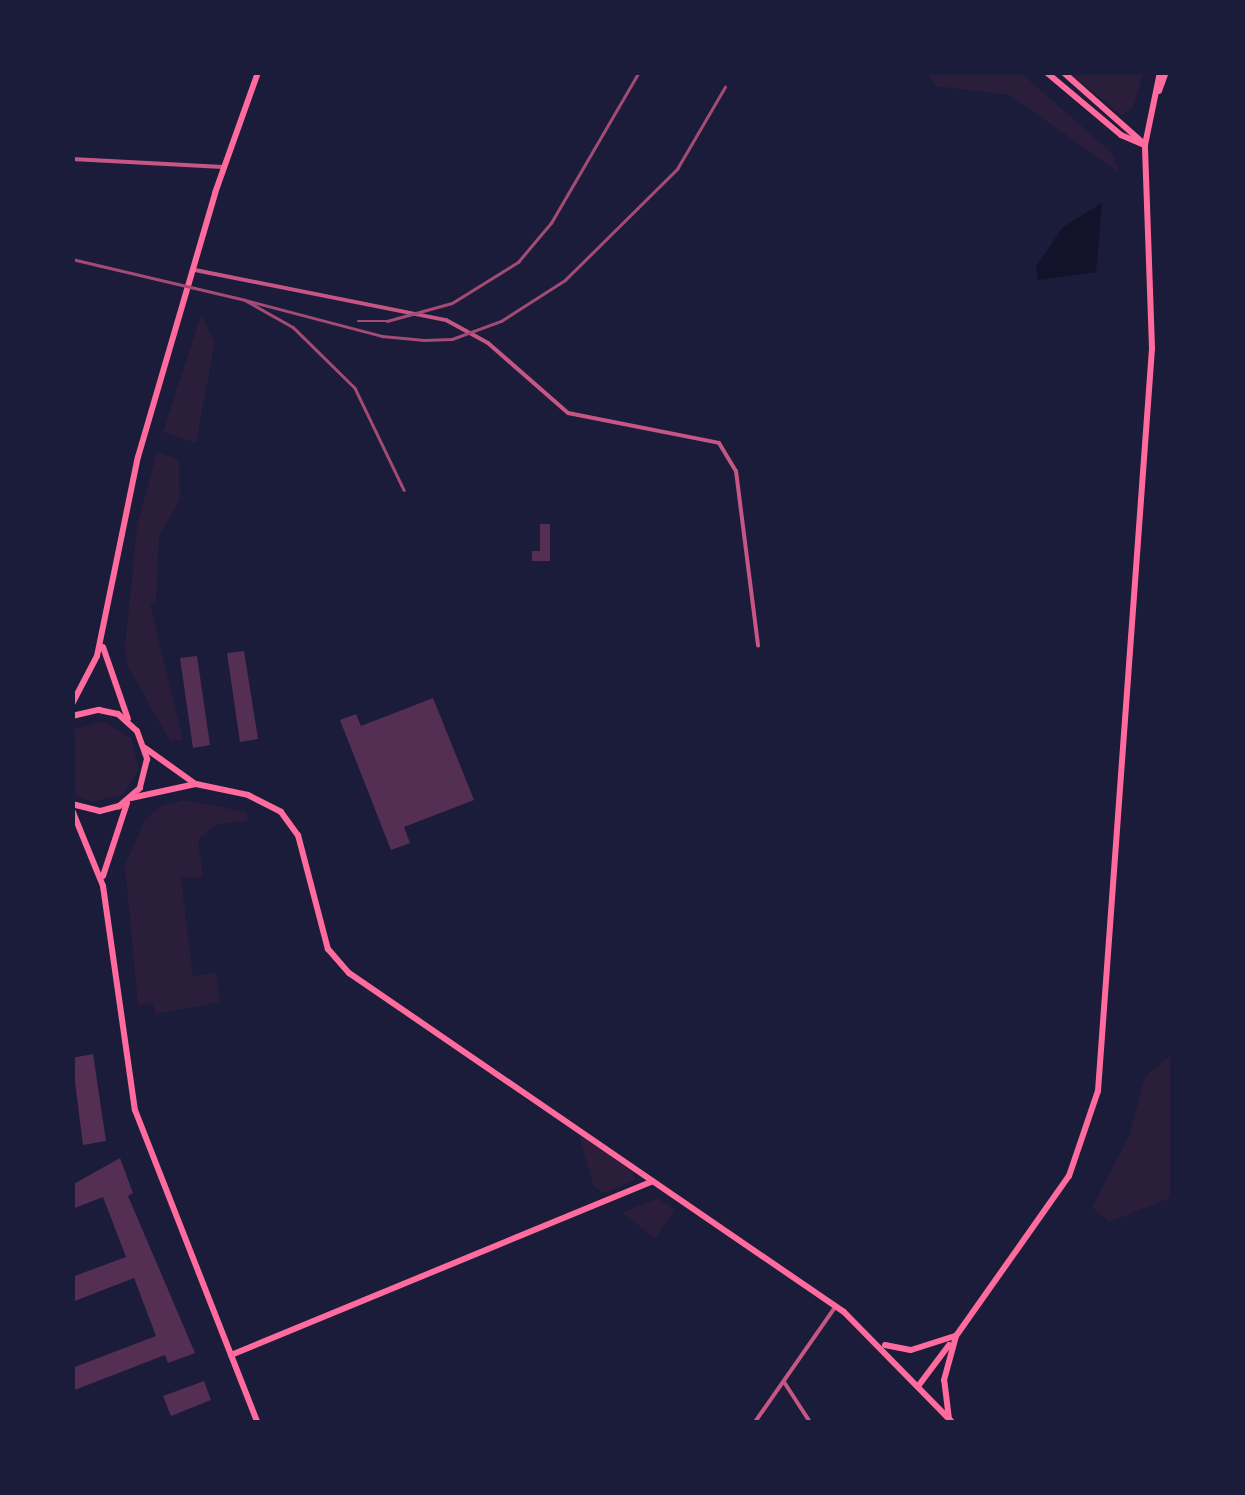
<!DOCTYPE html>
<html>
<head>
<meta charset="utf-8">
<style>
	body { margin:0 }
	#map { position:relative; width:1245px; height:1495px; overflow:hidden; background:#1b1b3a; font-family:Raleway,sans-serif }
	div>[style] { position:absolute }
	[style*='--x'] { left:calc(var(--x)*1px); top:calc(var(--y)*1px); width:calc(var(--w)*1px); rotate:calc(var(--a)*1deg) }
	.green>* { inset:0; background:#2a1e3b }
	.water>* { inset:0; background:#12122b }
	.building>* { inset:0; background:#542f53 }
	.minor>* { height:4px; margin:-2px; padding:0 2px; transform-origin:2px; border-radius:2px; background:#c65784 }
	.secondary>* { height:6px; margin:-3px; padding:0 3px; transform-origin:3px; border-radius:3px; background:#ff6b9d }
	.primary>* { height:6px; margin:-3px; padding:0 3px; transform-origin:3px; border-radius:3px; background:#ff6b9d }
	.rail>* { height:2.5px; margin:-1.25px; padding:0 1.25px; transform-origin:1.25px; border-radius:1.25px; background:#a44b75 }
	span { translate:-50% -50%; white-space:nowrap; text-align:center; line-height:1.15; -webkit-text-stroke:10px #1b1b3a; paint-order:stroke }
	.frame { position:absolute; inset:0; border:75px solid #1b1b3a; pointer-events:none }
</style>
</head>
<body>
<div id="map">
	<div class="green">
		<i style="clip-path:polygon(928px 73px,1021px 73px,1112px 153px,1120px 173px,1009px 95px,935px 86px)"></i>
		<i style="clip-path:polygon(1069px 73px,1143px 73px,1133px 107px,1122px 116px)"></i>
		<i style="clip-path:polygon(201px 315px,215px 342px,196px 443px,163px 432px)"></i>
		<i style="clip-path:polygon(157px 452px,179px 460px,180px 499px,159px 537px,156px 602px,150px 604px,183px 740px,170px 741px,128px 667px,125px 647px,137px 526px)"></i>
		<i style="clip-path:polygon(104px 721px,131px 738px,139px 768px,123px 795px,92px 802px,73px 794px,73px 730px)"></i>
		<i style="clip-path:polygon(184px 800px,247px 812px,248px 821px,217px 824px,198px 840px,203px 877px,181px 878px,193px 976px,216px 973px,220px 1002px,156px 1014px,152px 1003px,138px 1005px,125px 866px,144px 821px,161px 806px)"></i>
		<i style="clip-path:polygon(1172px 1054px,1172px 1197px,1109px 1222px,1092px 1207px,1129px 1136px,1145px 1077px)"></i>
		<i style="clip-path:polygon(579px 1134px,633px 1172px,635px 1180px,605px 1193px,594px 1187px)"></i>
		<i style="clip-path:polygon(658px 1198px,675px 1210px,655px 1238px,622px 1213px)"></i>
	</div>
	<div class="water">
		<i style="clip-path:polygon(1102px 203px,1096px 272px,1038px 280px,1036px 267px,1063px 227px)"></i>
	</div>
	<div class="building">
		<i style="clip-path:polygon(540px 524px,550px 524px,550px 561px,532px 561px,532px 551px,540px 551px)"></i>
		<i style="clip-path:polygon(244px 651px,258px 739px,240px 742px,227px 653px)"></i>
		<i style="clip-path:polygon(197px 656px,210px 745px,193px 748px,180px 658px)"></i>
		<i style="clip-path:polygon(433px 698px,474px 800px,404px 827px,410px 843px,391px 850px,340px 720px,356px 714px,361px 726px)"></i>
		<i style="clip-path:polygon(93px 1054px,106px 1141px,83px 1145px,72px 1058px)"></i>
		<i style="clip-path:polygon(120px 1158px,133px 1193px,128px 1196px,195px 1353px,168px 1363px,165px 1355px,72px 1391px,72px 1368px,156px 1336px,134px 1278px,72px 1302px,72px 1277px,126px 1257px,103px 1197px,72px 1209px,72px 1185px)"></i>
		<i style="clip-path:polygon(204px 1381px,211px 1400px,171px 1416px,163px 1396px)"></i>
	</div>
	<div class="minor">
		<i style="--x:72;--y:159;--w:151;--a:3"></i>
		<i style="--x:195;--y:270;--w:256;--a:11.3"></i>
		<i style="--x:446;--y:320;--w:48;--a:28.7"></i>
		<i style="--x:488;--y:343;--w:106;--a:41.2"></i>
		<i style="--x:568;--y:413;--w:154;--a:11.2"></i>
		<i style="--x:719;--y:443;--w:33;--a:59"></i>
		<i style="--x:736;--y:471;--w:176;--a:82.8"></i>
		<i style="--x:784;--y:1382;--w:48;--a:57"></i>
		<i style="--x:755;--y:1422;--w:141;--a:-55.1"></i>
	</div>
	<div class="secondary">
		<i style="--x:1046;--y:72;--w:98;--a:40"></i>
		<i style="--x:1121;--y:135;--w:26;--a:23"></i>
		<i style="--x:1063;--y:72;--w:104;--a:41.5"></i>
		<i style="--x:1159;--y:91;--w:20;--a:-70"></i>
		<i style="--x:145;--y:748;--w:60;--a:35.5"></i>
		<i style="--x:131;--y:798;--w:66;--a:-12.2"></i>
		<i style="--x:196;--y:784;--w:53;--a:11.9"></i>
		<i style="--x:248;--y:795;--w:37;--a:27"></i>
		<i style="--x:281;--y:812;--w:29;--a:54"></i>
		<i style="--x:298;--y:835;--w:118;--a:75.3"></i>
		<i style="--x:328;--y:949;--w:32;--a:49"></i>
		<i style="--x:349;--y:973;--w:600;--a:34.41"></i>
		<i style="--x:844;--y:1312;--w:154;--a:45.5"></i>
		<i style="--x:885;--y:1345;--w:26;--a:11"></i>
		<i style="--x:911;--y:1350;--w:46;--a:-17.7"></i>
		<i style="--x:231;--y:1355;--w:456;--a:-22.4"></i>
		<i style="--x:919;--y:1385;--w:50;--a:-53.1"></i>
		<i style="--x:949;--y:1419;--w:39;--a:-97"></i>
		<i style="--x:944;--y:1380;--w:46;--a:-74.7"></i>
		<i style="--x:956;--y:1336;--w:196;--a:-54.8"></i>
		<i style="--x:1069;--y:1176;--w:90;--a:-71.2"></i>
		<i style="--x:1098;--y:1091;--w:745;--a:-85.84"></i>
		<i style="--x:1152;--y:348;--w:203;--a:-92"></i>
		<i style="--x:1145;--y:145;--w:75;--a:-78.4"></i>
	</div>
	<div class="primary">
		<i style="--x:103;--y:647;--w:76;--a:70.9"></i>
		<i style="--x:72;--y:704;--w:54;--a:-62.5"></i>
		<i style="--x:97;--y:656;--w:203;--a:-78.4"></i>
		<i style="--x:138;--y:457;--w:275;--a:-73.7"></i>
		<i style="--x:215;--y:193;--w:128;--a:-70.4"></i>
		<i style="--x:72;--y:716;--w:28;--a:-13"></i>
		<i style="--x:99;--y:710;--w:19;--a:12"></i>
		<i style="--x:118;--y:714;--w:25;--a:42"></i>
		<i style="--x:137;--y:731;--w:30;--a:70"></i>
		<i style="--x:147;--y:759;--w:30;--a:104"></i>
		<i style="--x:140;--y:788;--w:28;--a:139"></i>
		<i style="--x:119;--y:806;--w:20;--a:165"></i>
		<i style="--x:100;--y:811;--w:29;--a:-166"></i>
		<i style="--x:72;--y:810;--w:82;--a:67.8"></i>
		<i style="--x:103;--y:886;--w:226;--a:81.9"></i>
		<i style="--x:135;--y:1110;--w:335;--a:68.6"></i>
		<i style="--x:103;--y:876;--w:77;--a:-71.8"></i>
	</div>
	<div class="rail">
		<i style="--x:72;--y:259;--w:178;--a:13.3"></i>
		<i style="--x:245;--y:300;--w:55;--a:29.4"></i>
		<i style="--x:293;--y:327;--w:87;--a:44.5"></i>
		<i style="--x:355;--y:388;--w:113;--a:64.3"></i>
		<i style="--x:245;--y:300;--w:142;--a:14.7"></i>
		<i style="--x:382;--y:336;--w:42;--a:5.4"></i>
		<i style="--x:424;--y:340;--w:28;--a:-2"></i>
		<i style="--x:452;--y:339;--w:52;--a:-20.2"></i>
		<i style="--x:501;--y:321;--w:76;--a:-32.6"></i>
		<i style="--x:565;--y:280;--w:158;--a:-44.7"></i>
		<i style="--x:677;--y:169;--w:95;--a:-59.7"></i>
		<i style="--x:358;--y:321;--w:29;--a:0"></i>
		<i style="--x:387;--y:321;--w:67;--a:-15.5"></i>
		<i style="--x:452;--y:303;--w:78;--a:-31.8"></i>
		<i style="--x:518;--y:262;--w:51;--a:-49.8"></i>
		<i style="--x:551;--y:223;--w:175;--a:-59.8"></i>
	</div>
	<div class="frame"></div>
</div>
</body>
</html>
